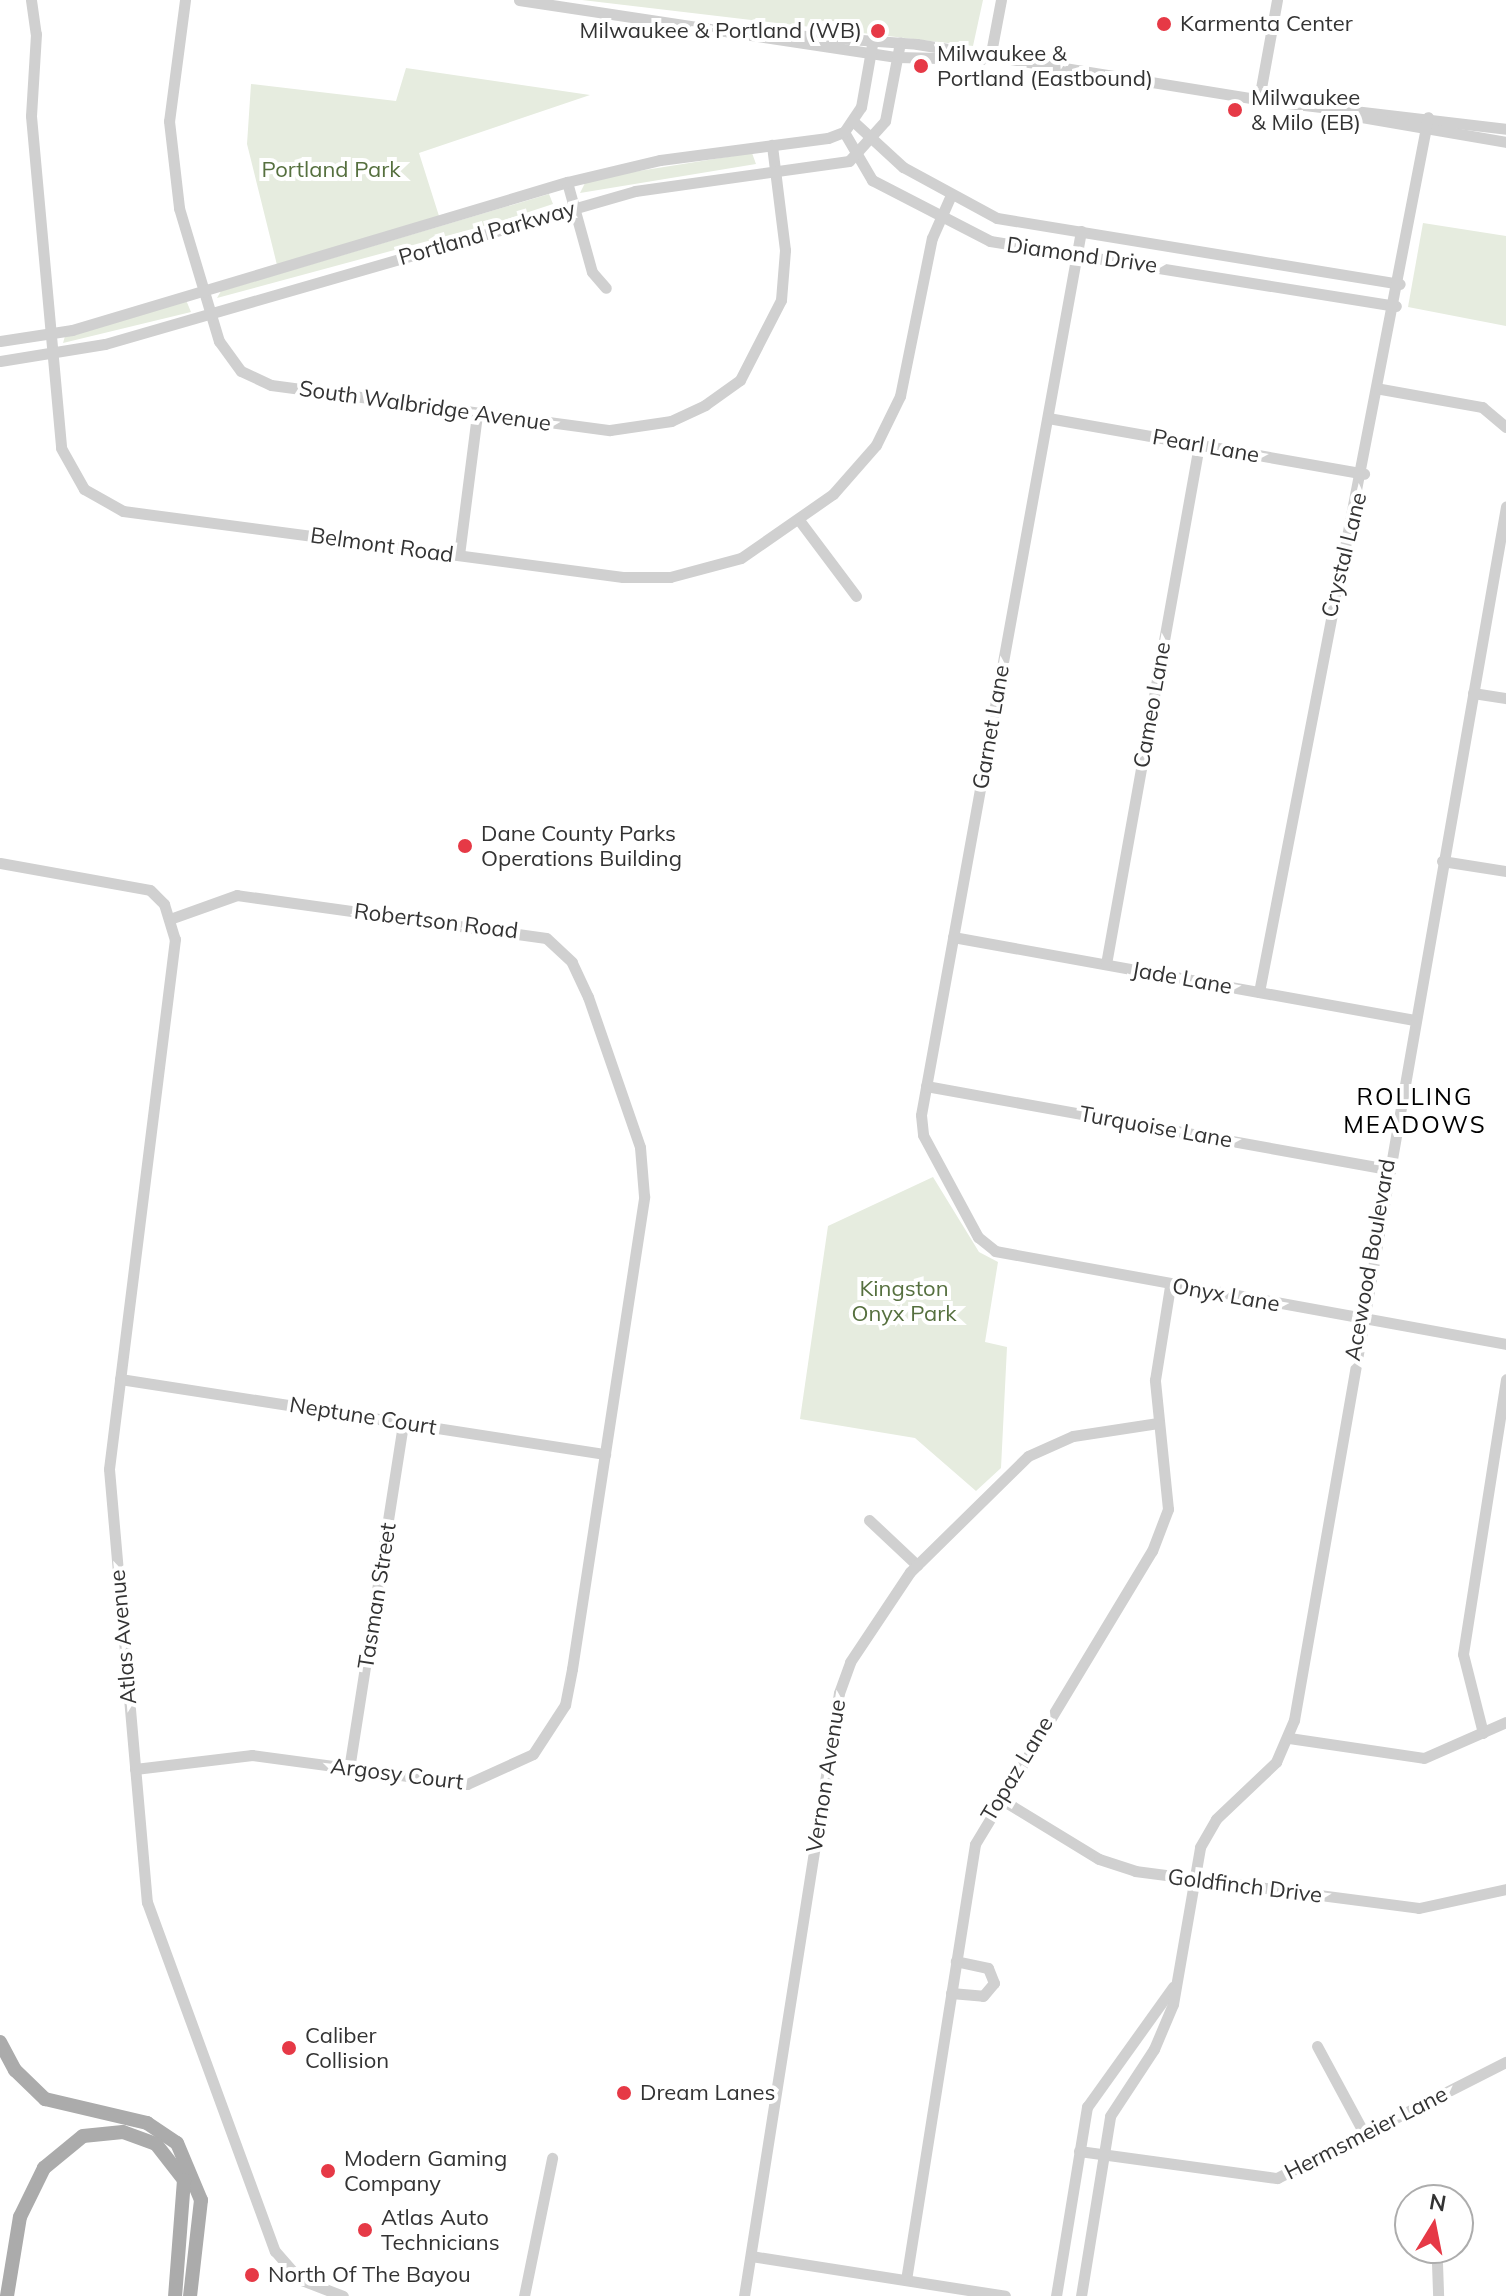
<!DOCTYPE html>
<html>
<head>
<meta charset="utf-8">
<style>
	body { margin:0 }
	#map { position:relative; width:1506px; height:2296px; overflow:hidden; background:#fff; font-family:Mulish,sans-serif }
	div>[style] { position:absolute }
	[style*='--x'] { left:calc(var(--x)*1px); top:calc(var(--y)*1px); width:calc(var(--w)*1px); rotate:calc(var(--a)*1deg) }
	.green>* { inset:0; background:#e6ecdf }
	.minor>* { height:11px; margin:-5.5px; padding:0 5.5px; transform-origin:5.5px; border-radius:5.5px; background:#d0d0d0 }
	.major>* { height:14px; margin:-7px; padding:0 7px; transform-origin:7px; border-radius:7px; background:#ababab }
	.dots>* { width:22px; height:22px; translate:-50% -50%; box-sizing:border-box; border:4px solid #fff; border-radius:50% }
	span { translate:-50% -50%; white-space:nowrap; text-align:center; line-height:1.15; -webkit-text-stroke:8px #fff; paint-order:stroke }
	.poi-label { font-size:22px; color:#333 }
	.left { translate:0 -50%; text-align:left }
	.right { translate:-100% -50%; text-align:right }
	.park-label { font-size:22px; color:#56703f }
	.street-label { font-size:22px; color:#333 }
	.neighbourhood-label { font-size:24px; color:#000; letter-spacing:2px }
	.north { position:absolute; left:1394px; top:2184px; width:80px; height:80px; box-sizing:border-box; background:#fff; border:2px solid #adadad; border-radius:50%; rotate:10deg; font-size:22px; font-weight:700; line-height:32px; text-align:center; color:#333 }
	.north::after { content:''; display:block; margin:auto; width:28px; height:36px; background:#e63946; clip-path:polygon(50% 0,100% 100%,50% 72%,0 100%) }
</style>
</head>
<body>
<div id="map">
	<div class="green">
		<i style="clip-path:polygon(582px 0,983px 0,973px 46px)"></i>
		<i style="clip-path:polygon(406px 68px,590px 95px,419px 153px,439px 216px,277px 265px,247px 144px,251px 84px,396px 101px)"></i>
		<i style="clip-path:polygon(752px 153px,756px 164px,580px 193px,585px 183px,620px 174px)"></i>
		<i style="clip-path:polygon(549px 194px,553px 204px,498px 222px,217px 298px,221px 291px)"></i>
		<i style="clip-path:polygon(1423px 223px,1506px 236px,1506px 326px,1408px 307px)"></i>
		<i style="clip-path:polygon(186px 300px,191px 312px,63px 343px,65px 336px)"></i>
		<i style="clip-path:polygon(933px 1177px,979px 1252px,998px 1262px,985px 1342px,1007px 1347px,1001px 1468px,976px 1491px,915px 1438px,800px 1419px,828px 1226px)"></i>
	</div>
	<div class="minor">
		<i style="--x:31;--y:0;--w:34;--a:82"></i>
		<i style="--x:36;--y:34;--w:82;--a:93.5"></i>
		<i style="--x:31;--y:116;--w:333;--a:84.8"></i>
		<i style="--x:61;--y:448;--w:47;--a:60.7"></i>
		<i style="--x:84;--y:489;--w:45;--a:29.4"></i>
		<i style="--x:123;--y:511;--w:504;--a:7.52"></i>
		<i style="--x:623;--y:577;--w:47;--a:0"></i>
		<i style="--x:670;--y:577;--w:73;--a:-15"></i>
		<i style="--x:741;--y:558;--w:112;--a:-34.8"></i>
		<i style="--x:833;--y:494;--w:65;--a:-48.7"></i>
		<i style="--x:876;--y:445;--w:55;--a:-63.9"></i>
		<i style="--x:900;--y:396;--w:161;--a:-78.6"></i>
		<i style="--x:932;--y:238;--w:47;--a:-66.2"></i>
		<i style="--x:185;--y:0;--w:122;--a:97.5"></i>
		<i style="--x:169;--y:121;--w:88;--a:83.4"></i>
		<i style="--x:179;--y:208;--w:139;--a:73.3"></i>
		<i style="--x:219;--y:341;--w:37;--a:54"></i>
		<i style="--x:241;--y:371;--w:33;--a:25"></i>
		<i style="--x:271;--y:385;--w:342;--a:7.6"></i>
		<i style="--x:610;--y:430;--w:62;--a:-8.4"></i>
		<i style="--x:671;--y:421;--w:38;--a:-25"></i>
		<i style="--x:705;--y:405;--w:43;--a:-35.5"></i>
		<i style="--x:740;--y:380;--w:90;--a:-62.9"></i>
		<i style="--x:781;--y:300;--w:50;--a:-85.4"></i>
		<i style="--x:785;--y:250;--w:106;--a:-97.1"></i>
		<i style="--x:519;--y:0;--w:382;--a:8.6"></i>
		<i style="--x:897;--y:57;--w:85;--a:1.3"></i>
		<i style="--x:765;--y:33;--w:152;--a:4.1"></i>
		<i style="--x:917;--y:44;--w:357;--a:9.2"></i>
		<i style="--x:1269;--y:101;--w:239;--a:6.7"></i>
		<i style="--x:990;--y:58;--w:59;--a:-79.3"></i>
		<i style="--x:1259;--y:99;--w:101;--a:-79.7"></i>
		<i style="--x:1344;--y:114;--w:164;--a:9.8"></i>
		<i style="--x:854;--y:122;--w:67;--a:42.6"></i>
		<i style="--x:903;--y:167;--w:107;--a:28.5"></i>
		<i style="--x:997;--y:218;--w:408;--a:9.3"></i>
		<i style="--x:844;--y:132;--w:56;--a:59.7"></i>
		<i style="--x:872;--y:180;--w:133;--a:27.3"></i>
		<i style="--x:990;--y:241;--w:411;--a:9.1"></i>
		<i style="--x:567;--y:182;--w:93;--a:74.5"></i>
		<i style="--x:592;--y:272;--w:21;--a:49"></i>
		<i style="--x:1081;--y:231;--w:898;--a:100.26"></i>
		<i style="--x:921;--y:1115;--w:20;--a:84"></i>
		<i style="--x:923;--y:1135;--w:116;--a:61.7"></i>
		<i style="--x:978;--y:1237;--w:22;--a:39"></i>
		<i style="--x:995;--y:1251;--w:519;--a:10.31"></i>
		<i style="--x:0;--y:341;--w:73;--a:-8.7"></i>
		<i style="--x:72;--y:330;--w:517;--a:-16.65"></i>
		<i style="--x:567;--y:182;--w:96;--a:-13.3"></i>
		<i style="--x:660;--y:160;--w:169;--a:-7.5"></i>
		<i style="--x:828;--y:138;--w:17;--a:-21"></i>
		<i style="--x:844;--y:132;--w:30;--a:-56"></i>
		<i style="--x:861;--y:107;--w:69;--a:-80"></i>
		<i style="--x:0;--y:361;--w:106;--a:-9.2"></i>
		<i style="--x:105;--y:344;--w:552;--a:-16.1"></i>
		<i style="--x:635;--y:191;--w:216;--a:-8"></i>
		<i style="--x:849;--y:161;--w:54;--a:-48"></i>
		<i style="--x:885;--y:121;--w:80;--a:-79.2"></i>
		<i style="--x:1381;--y:389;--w:103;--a:10.1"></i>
		<i style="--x:1482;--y:407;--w:31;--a:40"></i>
		<i style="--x:1048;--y:418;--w:321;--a:10"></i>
		<i style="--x:799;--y:520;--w:95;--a:53.1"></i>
		<i style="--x:459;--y:555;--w:142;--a:-82.7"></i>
		<i style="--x:1473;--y:693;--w:33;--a:9"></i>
		<i style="--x:1442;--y:861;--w:65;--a:8.9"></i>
		<i style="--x:0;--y:863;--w:152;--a:10.2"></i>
		<i style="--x:150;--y:890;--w:20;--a:45"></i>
		<i style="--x:164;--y:904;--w:37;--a:73"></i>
		<i style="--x:175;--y:939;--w:534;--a:97.1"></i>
		<i style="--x:109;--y:1469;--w:435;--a:85"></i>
		<i style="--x:147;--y:1902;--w:372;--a:69.9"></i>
		<i style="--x:275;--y:2251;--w:37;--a:49"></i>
		<i style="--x:299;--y:2279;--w:47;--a:21.1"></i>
		<i style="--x:953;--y:937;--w:466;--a:10.2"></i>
		<i style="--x:1106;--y:964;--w:527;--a:-79.84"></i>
		<i style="--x:1259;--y:992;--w:891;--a:-79.07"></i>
		<i style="--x:926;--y:1086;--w:466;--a:10.2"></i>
		<i style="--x:120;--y:1379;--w:491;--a:8.8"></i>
		<i style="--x:869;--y:1520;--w:66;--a:43.2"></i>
		<i style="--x:1483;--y:1733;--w:81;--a:-104.2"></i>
		<i style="--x:1463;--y:1654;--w:278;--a:-81.1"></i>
		<i style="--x:1289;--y:1738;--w:136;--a:8.4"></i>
		<i style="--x:1424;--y:1758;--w:90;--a:-23.7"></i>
		<i style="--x:135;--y:1769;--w:118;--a:-6.8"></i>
		<i style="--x:252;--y:1755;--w:217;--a:7.7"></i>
		<i style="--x:467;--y:1784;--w:72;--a:-24.4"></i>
		<i style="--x:533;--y:1754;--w:59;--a:-56.9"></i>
		<i style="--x:565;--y:1705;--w:37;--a:-79"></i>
		<i style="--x:572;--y:1669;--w:478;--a:-81.3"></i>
		<i style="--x:644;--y:1196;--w:49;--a:-94.7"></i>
		<i style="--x:640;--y:1147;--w:159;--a:-109.1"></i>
		<i style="--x:588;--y:997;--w:38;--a:-115"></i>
		<i style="--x:572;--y:962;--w:35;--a:-137"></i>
		<i style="--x:546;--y:938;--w:312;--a:-172.1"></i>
		<i style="--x:237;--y:895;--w:71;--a:160.3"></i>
		<i style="--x:349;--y:1769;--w:350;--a:-81.1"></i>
		<i style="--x:999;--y:1798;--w:117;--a:31.4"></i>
		<i style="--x:1099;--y:1859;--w:38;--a:18"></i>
		<i style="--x:1135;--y:1871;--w:286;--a:7.4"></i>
		<i style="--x:1419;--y:1908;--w:89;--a:-12.3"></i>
		<i style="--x:951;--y:1993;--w:32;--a:5"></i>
		<i style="--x:983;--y:1996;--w:17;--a:-50"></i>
		<i style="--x:994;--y:1983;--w:16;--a:-112"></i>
		<i style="--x:988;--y:1968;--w:33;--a:-168"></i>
		<i style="--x:1317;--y:2046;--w:101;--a:61.7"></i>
		<i style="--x:1079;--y:2151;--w:200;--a:7.8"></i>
		<i style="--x:1277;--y:2178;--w:257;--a:-26.9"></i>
		<i style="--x:751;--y:2256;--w:257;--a:8.9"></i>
		<i style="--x:1437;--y:2263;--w:33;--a:88"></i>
		<i style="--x:906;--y:2280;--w:441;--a:-81"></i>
		<i style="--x:975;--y:1844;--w:342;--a:-58.9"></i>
		<i style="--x:1152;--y:1551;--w:45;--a:-69.1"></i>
		<i style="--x:1168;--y:1509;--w:130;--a:-95.8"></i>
		<i style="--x:1155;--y:1380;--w:95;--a:-80.9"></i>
		<i style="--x:524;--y:2296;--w:141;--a:-78.5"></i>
		<i style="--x:744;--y:2296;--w:610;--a:-81.05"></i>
		<i style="--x:839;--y:1693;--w:33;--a:-70"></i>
		<i style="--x:850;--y:1662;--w:108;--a:-56.3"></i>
		<i style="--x:910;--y:1572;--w:165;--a:-44.5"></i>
		<i style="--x:1028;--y:1456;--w:49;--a:-24"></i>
		<i style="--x:1073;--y:1436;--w:86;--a:-8.7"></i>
		<i style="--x:1056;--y:2296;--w:192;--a:-80.7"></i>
		<i style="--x:1087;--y:2107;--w:148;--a:-54.4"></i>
		<i style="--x:1081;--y:2296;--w:182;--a:-80.8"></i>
		<i style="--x:1110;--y:2116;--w:80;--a:-56.7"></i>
		<i style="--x:1154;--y:2049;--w:49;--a:-67.1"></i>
		<i style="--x:1173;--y:2004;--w:159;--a:-80.2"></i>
		<i style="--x:1200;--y:1847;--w:32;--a:-60"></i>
		<i style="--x:1216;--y:1819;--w:83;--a:-43.5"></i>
		<i style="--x:1276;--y:1762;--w:46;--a:-66.8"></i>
		<i style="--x:1294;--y:1720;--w:1232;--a:-80.09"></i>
	</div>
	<div class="major">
		<i style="--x:0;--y:2042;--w:32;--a:62"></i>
		<i style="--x:15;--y:2070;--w:42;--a:44"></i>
		<i style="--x:45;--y:2099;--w:105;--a:13.2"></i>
		<i style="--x:147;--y:2123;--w:36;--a:34"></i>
		<i style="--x:177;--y:2143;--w:62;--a:67.2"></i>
		<i style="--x:201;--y:2200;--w:97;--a:96.5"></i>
		<i style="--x:7;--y:2296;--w:80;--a:-80.7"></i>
		<i style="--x:20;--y:2217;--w:55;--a:-63.9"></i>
		<i style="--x:44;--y:2168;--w:50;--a:-39.4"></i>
		<i style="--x:83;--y:2136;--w:40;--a:-5.7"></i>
		<i style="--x:123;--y:2132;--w:35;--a:20"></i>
		<i style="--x:156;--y:2144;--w:46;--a:52.1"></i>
		<i style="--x:184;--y:2180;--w:116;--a:94.4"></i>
	</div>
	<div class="dots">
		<i style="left:1164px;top:24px;background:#e63946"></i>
		<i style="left:878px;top:31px;background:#e63946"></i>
		<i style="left:921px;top:66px;background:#e63946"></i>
		<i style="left:1235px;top:110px;background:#e63946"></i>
		<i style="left:465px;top:846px;background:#e63946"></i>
		<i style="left:289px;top:2048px;background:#e63946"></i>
		<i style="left:624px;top:2093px;background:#e63946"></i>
		<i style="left:328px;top:2171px;background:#e63946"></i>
		<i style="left:365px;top:2230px;background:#e63946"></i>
		<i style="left:252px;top:2275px;background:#e63946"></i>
	</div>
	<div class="poi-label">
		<span class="left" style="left:1180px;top:24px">Karmenta Center</span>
		<span class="right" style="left:862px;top:31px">Milwaukee &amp; Portland (WB)</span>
		<span class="left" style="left:937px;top:66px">Milwaukee &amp;<br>Portland (Eastbound)</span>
		<span class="left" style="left:1251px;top:110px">Milwaukee<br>&amp; Milo (EB)</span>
		<span class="left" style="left:481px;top:846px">Dane County Parks<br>Operations Building</span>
		<span class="left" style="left:305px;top:2048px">Caliber<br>Collision</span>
		<span class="left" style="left:640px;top:2093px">Dream Lanes</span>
		<span class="left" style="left:344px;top:2171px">Modern Gaming<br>Company</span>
		<span class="left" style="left:381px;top:2230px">Atlas Auto<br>Technicians</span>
		<span class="left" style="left:268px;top:2275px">North Of The Bayou</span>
	</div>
	<div class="park-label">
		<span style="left:331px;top:170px">Portland Park</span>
		<span style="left:904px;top:1301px">Kingston<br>Onyx Park</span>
	</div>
	<div class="street-label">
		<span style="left:487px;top:233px;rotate:-16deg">Portland Parkway</span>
		<span style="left:1082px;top:255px;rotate:8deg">Diamond Drive</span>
		<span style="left:425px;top:406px;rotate:8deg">South Walbridge Avenue</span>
		<span style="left:1206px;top:446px;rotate:10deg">Pearl Lane</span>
		<span style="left:382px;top:545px;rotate:8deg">Belmont Road</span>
		<span style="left:1344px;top:555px;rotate:-76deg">Crystal Lane</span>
		<span style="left:1152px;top:705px;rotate:-80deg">Cameo Lane</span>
		<span style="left:991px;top:727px;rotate:-80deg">Garnet Lane</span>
		<span style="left:436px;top:921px;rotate:7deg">Robertson Road</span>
		<span style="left:1182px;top:978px;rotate:10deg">Jade Lane</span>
		<span style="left:1156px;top:1127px;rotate:10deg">Turquoise Lane</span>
		<span style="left:1370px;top:1260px;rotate:-80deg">Acewood Boulevard</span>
		<span style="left:1226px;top:1295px;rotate:10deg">Onyx Lane</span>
		<span style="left:363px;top:1416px;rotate:9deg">Neptune Court</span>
		<span style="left:377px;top:1596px;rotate:-81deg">Tasman Street</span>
		<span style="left:123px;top:1637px;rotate:-95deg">Atlas Avenue</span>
		<span style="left:1017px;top:1769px;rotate:-59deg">Topaz Lane</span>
		<span style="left:397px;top:1774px;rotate:7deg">Argosy Court</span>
		<span style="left:826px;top:1776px;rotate:-81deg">Vernon Avenue</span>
		<span style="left:1245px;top:1886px;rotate:7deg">Goldfinch Drive</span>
		<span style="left:1366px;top:2133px;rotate:-27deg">Hermsmeier Lane</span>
	</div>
	<div class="neighbourhood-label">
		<span style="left:1415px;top:1111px">ROLLING<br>MEADOWS</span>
	</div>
	<div class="north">N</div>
</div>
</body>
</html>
